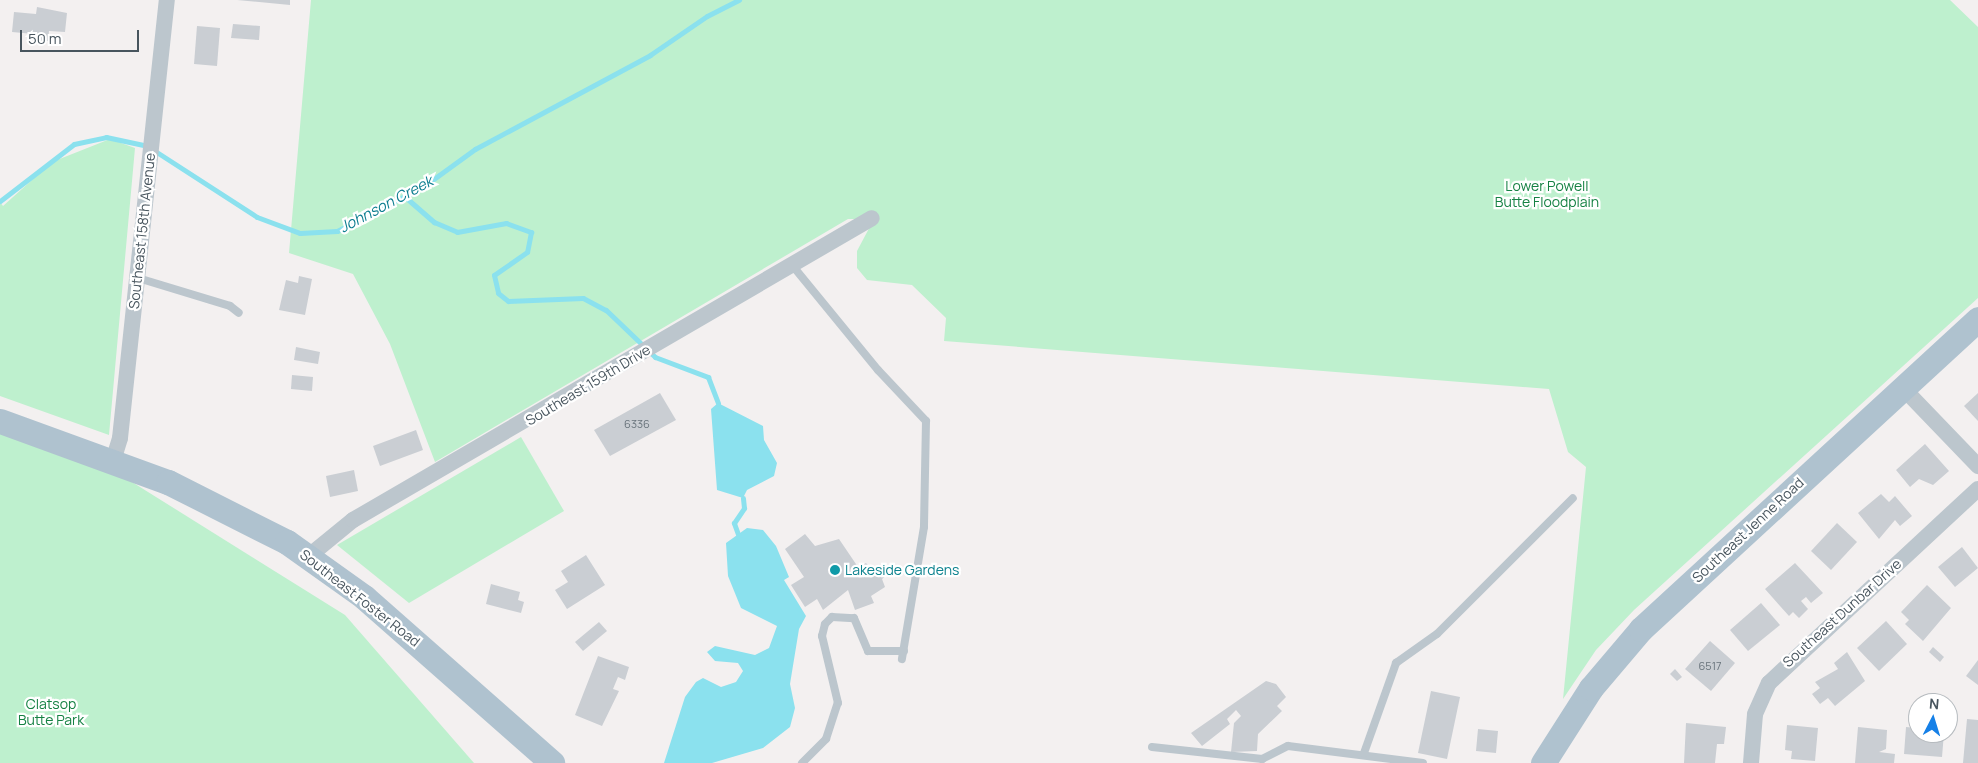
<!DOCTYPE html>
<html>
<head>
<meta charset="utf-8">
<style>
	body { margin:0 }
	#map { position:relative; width:1978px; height:763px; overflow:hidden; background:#f3f0f0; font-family:Manrope,sans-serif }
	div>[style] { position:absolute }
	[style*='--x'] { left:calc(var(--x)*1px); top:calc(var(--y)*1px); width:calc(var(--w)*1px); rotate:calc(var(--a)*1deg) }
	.green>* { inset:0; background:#bef0ce }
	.water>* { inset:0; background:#8be1ee }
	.stream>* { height:5px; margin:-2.5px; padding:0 2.5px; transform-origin:2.5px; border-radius:2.5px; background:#8be1ee }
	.building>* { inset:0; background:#caced3 }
	.lane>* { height:8px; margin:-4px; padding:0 4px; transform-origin:4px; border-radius:4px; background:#bcc6cd }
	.street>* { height:16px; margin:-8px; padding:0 8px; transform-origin:8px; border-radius:8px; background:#bcc6cd }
	.primary>* { height:25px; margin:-12.5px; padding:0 12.5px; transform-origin:12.5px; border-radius:12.5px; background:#afc2cf }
	.dots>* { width:14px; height:14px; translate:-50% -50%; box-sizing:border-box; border:2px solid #fff; border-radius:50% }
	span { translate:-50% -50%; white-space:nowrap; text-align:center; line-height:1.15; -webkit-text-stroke:4.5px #fff; paint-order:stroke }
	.number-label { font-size:11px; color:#68737b }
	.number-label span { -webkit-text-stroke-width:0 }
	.park-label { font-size:14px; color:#168244 }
	.street-label { font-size:14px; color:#48555e }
	.culture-label { font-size:14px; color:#0d838f }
	.left { translate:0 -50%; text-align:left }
	.water-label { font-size:15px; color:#0b7d8f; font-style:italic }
	.north { position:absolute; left:1908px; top:693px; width:50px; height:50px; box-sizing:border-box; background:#fff; border:1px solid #b6bbbf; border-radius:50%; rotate:5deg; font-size:14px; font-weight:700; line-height:20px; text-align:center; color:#48555e }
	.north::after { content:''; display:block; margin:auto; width:18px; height:22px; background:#1680e7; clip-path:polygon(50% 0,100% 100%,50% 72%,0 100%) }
	.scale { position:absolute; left:20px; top:30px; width:119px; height:22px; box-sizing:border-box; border:2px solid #48555e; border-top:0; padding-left:6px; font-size:15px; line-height:18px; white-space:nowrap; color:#48555e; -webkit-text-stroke:4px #fff; paint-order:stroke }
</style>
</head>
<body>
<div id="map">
	<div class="green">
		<i style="clip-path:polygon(311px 0,1950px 0,1978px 27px,1978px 298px,1634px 610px,1596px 650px,1563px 699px,1586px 467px,1568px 452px,1549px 389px,944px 341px,946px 318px,912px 285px,867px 280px,857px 268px,857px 251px,874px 219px,848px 219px,435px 462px,390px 344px,353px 274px,289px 253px)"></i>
		<i style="clip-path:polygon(110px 139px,135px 148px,109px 435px,0 396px,0 202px,3px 206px,52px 162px)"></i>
		<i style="clip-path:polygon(0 433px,108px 467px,345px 615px,474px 763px,0 763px)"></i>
		<i style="clip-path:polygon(521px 437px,564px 511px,409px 603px,337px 545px)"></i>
	</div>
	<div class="water">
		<i style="clip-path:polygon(718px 403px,763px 426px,764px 440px,777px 463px,774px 476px,747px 490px,743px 498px,717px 490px,711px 409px)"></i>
		<i style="clip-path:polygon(747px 528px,763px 530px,776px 546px,789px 577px,784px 580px,806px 616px,799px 629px,790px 684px,795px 708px,790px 727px,763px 748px,712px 763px,664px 763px,685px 697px,696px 682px,703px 678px,721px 687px,736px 682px,743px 671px,738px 663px,715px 661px,707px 652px,715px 646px,755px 655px,769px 648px,777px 626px,741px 608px,728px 576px,726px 543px)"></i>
	</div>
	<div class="stream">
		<i style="--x:155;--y:151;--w:121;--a:32.9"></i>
		<i style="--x:257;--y:217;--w:46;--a:20.4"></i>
		<i style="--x:300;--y:233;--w:37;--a:-3"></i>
		<i style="--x:337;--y:231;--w:98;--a:-27.3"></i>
		<i style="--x:424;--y:186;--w:63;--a:-36"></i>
		<i style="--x:475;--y:149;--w:199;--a:-28.2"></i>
		<i style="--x:650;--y:55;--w:69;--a:-34.4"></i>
		<i style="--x:707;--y:16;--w:36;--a:-27"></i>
		<i style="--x:404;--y:196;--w:40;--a:41"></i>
		<i style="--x:434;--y:222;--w:25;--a:23"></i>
		<i style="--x:457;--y:232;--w:50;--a:-10.4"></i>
		<i style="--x:506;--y:223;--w:27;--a:20"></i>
		<i style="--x:531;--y:232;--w:20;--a:101"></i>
		<i style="--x:527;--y:252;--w:40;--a:145.1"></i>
		<i style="--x:494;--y:275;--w:18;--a:77"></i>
		<i style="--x:498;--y:293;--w:13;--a:39"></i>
		<i style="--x:508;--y:301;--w:75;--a:-2.3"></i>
		<i style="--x:583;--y:298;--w:26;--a:28"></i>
		<i style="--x:606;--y:310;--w:68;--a:43.8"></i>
		<i style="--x:655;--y:357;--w:57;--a:20.7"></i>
		<i style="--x:708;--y:377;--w:28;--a:69"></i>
		<i style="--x:0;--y:201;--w:93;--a:-37.6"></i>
		<i style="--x:74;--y:144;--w:33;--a:-12"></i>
		<i style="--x:106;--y:137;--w:43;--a:12.1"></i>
		<i style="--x:739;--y:537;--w:15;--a:-110"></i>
		<i style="--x:734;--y:523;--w:18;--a:-56"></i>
		<i style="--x:744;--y:508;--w:10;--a:-96"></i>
	</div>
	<div class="building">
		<i style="clip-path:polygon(237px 0,290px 0,290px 5px)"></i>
		<i style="clip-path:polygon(37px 7px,67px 13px,65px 32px,49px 31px,48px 41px,34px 40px,34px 34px,12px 32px,14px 12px,36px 14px)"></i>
		<i style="clip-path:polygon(233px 24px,260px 26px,259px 40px,231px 38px)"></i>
		<i style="clip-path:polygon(197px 26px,220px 28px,217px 66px,194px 64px)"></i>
		<i style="clip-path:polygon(299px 276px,312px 279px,305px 315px,279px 310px,286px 280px,298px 283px)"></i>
		<i style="clip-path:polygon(296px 347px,320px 352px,318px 364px,294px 360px)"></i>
		<i style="clip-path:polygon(292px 375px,313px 377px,312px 391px,291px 389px)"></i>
		<i style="clip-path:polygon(660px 393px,676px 420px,610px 456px,594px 430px)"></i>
		<i style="clip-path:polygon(1978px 393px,1978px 421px,1964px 406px)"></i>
		<i style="clip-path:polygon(416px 430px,423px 450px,380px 466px,373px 446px)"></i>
		<i style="clip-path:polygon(1925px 444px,1949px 471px,1933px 485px,1919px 479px,1910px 487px,1896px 470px)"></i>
		<i style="clip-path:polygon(354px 470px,358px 491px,330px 497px,326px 476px)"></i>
		<i style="clip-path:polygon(1881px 494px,1889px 502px,1895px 496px,1912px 516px,1900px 526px,1895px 520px,1879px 539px,1858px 513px)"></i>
		<i style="clip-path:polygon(1837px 523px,1857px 542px,1831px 570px,1811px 551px)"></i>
		<i style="clip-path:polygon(805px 534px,815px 546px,839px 539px,858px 567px,866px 563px,874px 572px,883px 567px,888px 574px,882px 579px,885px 587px,871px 596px,874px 603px,855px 610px,848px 590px,823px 610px,817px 599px,805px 607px,791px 585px,804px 577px,785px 549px)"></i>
		<i style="clip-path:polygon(1962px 547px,1978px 568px,1955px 587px,1938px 567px)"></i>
		<i style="clip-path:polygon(586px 555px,605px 585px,567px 609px,555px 590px,568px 582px,561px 571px)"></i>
		<i style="clip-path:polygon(1795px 563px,1823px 593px,1811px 603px,1806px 597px,1801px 601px,1808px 609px,1799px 618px,1793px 612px,1789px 616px,1765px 589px)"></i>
		<i style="clip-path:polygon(491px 584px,520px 592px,518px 600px,524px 602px,521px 613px,486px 604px)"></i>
		<i style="clip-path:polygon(1927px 585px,1951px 608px,1923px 641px,1905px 624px,1909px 620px,1901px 612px)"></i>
		<i style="clip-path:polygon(1761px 603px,1780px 625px,1748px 651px,1730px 630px)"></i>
		<i style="clip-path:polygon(1886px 621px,1907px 644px,1879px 671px,1857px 648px)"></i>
		<i style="clip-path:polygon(599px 622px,607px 631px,583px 651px,575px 642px)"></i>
		<i style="clip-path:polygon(1710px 641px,1735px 663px,1711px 691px,1685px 669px)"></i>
		<i style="clip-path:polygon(1933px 647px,1944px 657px,1940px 662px,1929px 652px)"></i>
		<i style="clip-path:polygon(1847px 652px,1865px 681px,1835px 706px,1828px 698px,1820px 704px,1812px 694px,1820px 688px,1815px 682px,1838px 669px,1834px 663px)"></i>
		<i style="clip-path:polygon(598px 656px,629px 667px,625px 680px,618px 677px,613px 689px,619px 691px,602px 726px,575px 715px)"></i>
		<i style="clip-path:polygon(1978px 660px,1978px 685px,1966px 676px)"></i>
		<i style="clip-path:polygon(1675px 669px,1682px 677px,1677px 681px,1670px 674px)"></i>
		<i style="clip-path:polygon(1266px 681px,1276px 684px,1286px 697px,1277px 706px,1282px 711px,1258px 734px,1257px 751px,1231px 752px,1234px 723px,1241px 716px,1236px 710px,1227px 719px,1230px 724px,1202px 746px,1191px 733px)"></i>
		<i style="clip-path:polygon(1431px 691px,1460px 697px,1447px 759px,1418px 753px)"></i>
		<i style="clip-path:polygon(1967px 719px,1978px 720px,1978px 763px,1963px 763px)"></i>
		<i style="clip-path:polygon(1686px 723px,1726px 727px,1724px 744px,1717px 744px,1715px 763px,1684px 763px)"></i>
		<i style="clip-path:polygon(1787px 725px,1818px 728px,1815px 761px,1791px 759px,1792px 751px,1785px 750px)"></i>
		<i style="clip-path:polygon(1858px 727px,1887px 730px,1886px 749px,1879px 752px,1895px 754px,1894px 763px,1855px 763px)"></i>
		<i style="clip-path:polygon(1906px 727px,1918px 728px,1918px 733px,1944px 733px,1942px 757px,1904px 754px)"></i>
		<i style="clip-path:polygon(1478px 729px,1498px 731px,1496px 753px,1476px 751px)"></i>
	</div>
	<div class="lane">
		<i style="--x:792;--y:265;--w:136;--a:50.7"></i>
		<i style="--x:878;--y:370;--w:70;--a:46.7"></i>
		<i style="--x:926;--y:421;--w:106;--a:91.1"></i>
		<i style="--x:924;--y:527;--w:134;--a:99.5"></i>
		<i style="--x:138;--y:278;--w:96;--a:16.9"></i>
		<i style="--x:230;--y:306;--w:11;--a:38"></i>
		<i style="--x:1152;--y:747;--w:111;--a:6.2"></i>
		<i style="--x:1262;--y:759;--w:29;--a:-27"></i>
		<i style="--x:1288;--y:746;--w:136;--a:7.2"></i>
		<i style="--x:1364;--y:753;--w:96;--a:-70.4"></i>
		<i style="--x:1396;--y:663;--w:50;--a:-35.3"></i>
		<i style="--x:1437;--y:634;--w:192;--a:-45"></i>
		<i style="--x:802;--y:763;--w:34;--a:-45"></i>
		<i style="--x:826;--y:739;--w:38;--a:-72"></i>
		<i style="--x:838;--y:703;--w:69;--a:-103.4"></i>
		<i style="--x:822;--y:636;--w:12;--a:-76"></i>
		<i style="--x:825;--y:624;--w:10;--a:-45"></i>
		<i style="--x:832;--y:617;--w:22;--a:3"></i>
		<i style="--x:854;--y:618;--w:36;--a:67"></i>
		<i style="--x:868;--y:651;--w:36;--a:0"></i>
	</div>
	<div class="street">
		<i style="--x:1902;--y:387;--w:110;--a:46.1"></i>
		<i style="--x:113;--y:461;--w:24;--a:-73"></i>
		<i style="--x:120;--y:438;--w:441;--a:-83.9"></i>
		<i style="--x:309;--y:556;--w:57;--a:-39.3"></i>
		<i style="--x:353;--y:520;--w:600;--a:-30.19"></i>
		<i style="--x:1751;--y:763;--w:49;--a:-85.3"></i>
		<i style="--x:1755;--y:714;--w:34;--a:-66"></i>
		<i style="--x:1769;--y:683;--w:285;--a:-42.9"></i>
	</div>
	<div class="primary">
		<i style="--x:0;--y:421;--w:179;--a:20"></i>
		<i style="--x:168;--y:482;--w:133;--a:26.8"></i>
		<i style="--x:287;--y:542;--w:95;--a:35.5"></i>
		<i style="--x:364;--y:597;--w:251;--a:41.4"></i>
		<i style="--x:1543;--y:763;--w:89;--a:-57.4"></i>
		<i style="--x:1591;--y:688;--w:77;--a:-49.7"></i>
		<i style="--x:1641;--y:629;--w:458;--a:-42.6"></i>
	</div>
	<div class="dots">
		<i style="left:835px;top:570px;background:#0f9aa8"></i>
	</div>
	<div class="number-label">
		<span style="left:637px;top:424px">6336</span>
		<span style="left:1710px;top:666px">6517</span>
	</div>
	<div class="park-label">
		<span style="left:1547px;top:194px">Lower Powell<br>Butte Floodplain</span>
		<span style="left:51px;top:712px">Clatsop<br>Butte Park</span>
	</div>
	<div class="street-label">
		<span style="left:142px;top:231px;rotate:-84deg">Southeast 158th Avenue</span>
		<span style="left:588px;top:385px;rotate:-31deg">Southeast 159th Drive</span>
		<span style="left:1748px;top:530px;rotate:-43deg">Southeast Jenne Road</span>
		<span style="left:360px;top:598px;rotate:38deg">Southeast Foster Road</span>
		<span style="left:1842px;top:613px;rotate:-42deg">Southeast Dunbar Drive</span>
	</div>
	<div class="culture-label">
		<span class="left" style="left:845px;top:570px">Lakeside Gardens</span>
	</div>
	<div class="water-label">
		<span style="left:386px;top:204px;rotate:-28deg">Johnson Creek</span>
	</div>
	<div class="north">N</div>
	<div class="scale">50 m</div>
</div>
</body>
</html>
